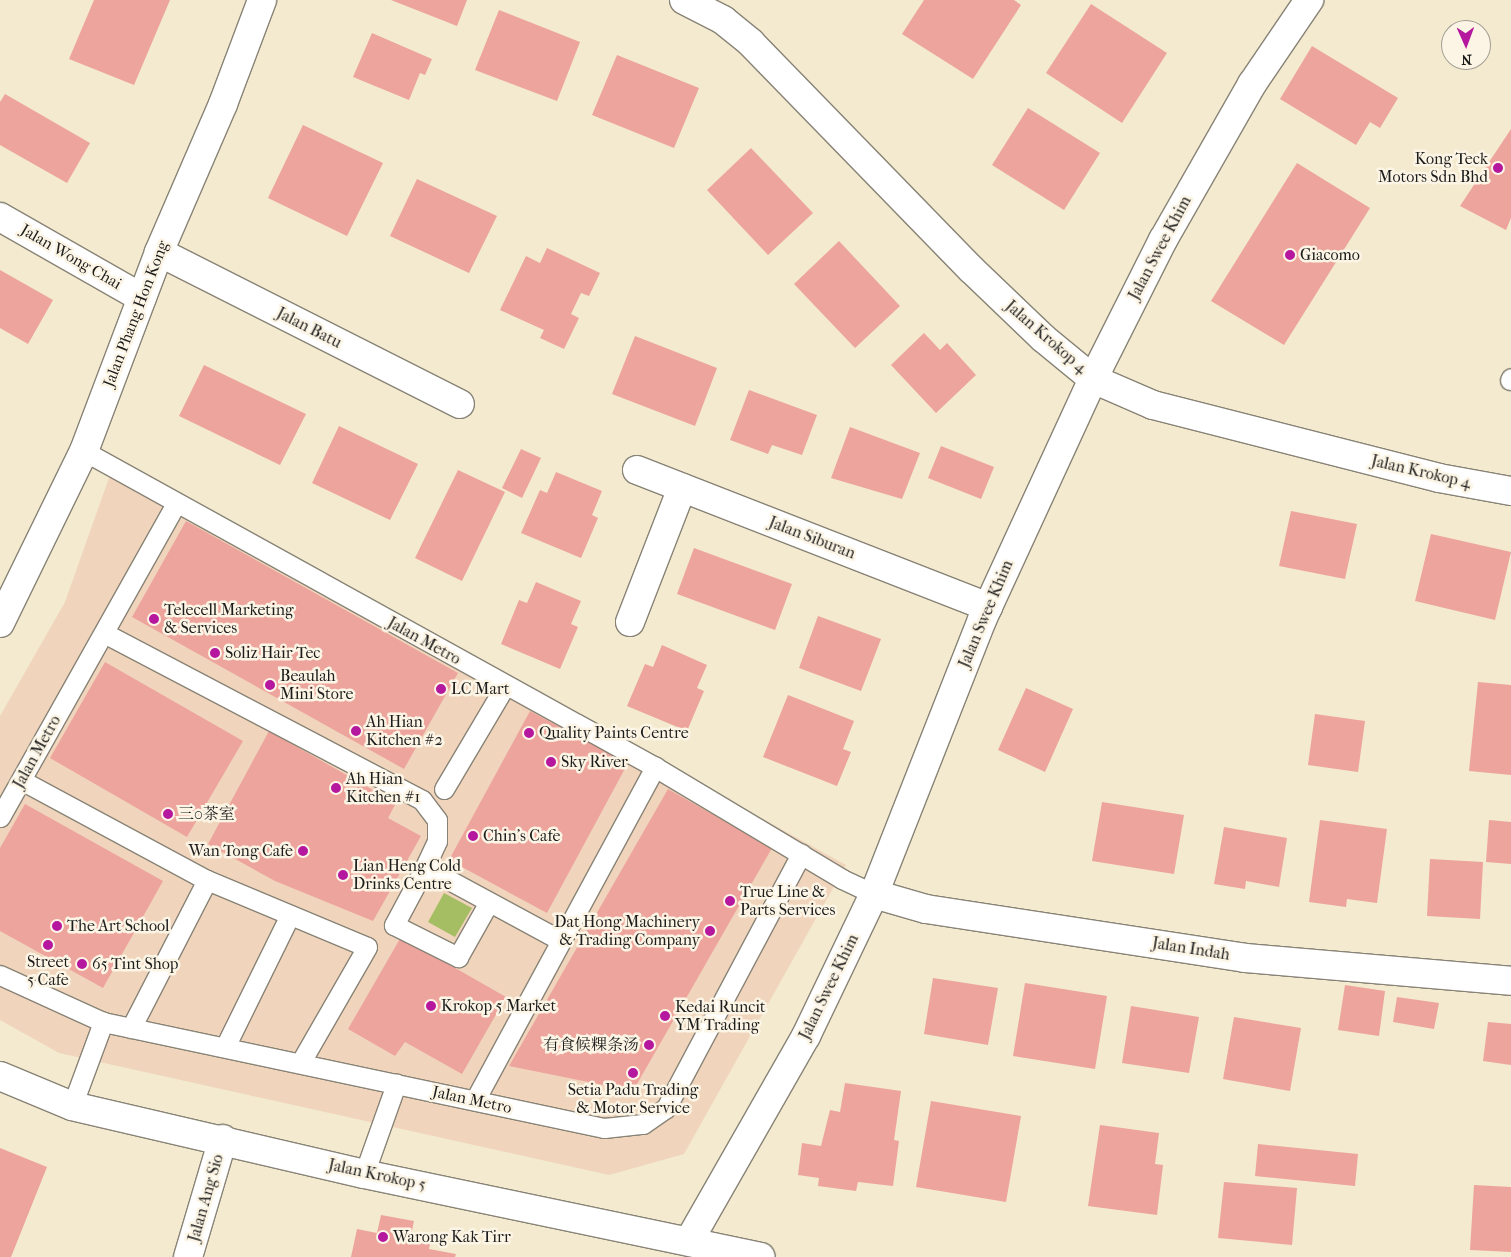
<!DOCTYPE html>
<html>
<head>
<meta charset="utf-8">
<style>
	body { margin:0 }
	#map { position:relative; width:1511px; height:1257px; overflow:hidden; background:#f3eacf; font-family:"IM FELL French Canon","Noto Serif SC",serif }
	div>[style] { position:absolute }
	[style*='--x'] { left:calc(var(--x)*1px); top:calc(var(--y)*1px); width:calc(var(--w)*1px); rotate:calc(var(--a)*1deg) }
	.built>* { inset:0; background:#f0d5bc }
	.green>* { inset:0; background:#a5be63 }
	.building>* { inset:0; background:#eda49c }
	.roads { filter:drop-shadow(1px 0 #888376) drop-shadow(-1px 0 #888376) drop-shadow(0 1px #888376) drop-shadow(0 -1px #888376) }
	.service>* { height:19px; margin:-9.5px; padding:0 9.5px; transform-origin:9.5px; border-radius:9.5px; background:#fff }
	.minor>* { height:28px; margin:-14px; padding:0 14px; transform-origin:14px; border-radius:14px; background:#fff }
	.dots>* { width:14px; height:14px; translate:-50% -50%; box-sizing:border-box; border:2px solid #fcf5e5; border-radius:50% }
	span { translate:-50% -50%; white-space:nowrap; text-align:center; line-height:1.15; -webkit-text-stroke:5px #fcf5e5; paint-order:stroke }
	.poi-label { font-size:16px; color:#1c1c1c }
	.right { translate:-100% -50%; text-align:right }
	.left { translate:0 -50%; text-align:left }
	.street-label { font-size:16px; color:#1c1c1c }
	.north { position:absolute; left:1441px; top:20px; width:50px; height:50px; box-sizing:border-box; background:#fcf5e5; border:1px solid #a29e95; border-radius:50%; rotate:178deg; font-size:14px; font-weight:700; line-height:20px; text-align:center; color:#1c1c1c }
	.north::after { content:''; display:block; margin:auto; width:18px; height:22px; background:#b5179e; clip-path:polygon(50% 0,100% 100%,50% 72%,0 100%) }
</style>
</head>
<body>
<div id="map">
	<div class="built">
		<i style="clip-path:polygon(115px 461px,846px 865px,684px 1154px,609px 1175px,59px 1053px,0 1020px,0 716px,65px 602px)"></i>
	</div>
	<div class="green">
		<i style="clip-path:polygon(444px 893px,472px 908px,455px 937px,428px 922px)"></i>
	</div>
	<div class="building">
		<i style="clip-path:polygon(94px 0,170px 0,134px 85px,69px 59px)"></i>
		<i style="clip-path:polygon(391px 0,467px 0,457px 26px)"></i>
		<i style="clip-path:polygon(924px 0,1014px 0,1021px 5px,973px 79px,902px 34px)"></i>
		<i style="clip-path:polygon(1091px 4px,1167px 53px,1122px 123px,1046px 73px)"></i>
		<i style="clip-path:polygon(499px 10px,580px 42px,557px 101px,475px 70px)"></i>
		<i style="clip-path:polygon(372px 33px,432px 59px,425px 75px,420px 73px,409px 100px,353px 77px)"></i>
		<i style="clip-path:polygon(1312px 46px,1398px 98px,1380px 128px,1370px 122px,1356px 145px,1280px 99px)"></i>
		<i style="clip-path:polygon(617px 55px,699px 88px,674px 148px,592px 115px)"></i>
		<i style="clip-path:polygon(5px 94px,90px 143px,67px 183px,0 145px,0 102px)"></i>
		<i style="clip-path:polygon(1028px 108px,1100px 153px,1064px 210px,992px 165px)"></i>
		<i style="clip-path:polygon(303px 125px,383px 163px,347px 236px,268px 198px)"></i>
		<i style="clip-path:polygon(1511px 129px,1511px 218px,1506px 230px,1460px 206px)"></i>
		<i style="clip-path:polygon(751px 148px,813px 213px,768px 255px,707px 190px)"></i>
		<i style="clip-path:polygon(1297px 163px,1370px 208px,1284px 345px,1211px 301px)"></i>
		<i style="clip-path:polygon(417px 179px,497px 216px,469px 273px,390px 236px)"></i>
		<i style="clip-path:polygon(839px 241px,900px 306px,855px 348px,794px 284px)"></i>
		<i style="clip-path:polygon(547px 248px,600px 273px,589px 296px,581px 293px,571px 314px,579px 318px,564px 349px,540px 338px,544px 330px,500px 310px,526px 256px,540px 263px)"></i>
		<i style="clip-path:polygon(0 270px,53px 300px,28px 344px,0 328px)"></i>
		<i style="clip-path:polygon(924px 333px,940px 350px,947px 343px,976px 375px,936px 413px,891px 365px)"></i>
		<i style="clip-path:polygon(635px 336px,717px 368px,695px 426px,612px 394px)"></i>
		<i style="clip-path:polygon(204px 365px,306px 414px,280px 465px,179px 416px)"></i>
		<i style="clip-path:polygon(749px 390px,817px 415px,802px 455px,772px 445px,768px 454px,730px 440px)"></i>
		<i style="clip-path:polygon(339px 426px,418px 464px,390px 520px,312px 483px)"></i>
		<i style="clip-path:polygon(850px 427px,920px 453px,902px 499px,831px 478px)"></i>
		<i style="clip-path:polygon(941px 446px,994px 467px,981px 499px,928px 478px)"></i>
		<i style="clip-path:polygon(521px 449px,541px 458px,522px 498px,502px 488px)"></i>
		<i style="clip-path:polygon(458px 470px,505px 492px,462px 581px,415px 558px)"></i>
		<i style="clip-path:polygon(556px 472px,602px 491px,592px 515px,598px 518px,581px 558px,521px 533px,540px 490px,547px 493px)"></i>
		<i style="clip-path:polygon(1291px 511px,1357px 524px,1345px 579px,1279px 566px)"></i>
		<i style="clip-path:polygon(186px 521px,458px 673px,404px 769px,132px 617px)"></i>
		<i style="clip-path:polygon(1431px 534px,1511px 552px,1495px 620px,1415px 601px)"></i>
		<i style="clip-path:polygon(694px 548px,792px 584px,775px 630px,677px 594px)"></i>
		<i style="clip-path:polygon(536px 582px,581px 601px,571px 624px,578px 627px,560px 669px,501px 644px,519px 600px,527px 603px)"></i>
		<i style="clip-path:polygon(818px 616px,881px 639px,861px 691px,799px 668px)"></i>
		<i style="clip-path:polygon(662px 645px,707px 665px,697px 688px,704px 691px,687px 731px,627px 706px,645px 664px,653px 667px)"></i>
		<i style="clip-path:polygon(105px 662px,243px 741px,187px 837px,50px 758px)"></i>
		<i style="clip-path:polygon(1478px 682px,1511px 685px,1511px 775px,1469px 771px)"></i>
		<i style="clip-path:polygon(1026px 688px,1073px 709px,1045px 772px,998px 750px)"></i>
		<i style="clip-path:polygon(788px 695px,854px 721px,843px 749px,851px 752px,837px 786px,763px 757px)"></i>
		<i style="clip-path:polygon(530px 711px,628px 763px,547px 913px,449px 860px)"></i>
		<i style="clip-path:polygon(1315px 714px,1365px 721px,1358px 772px,1308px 765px)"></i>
		<i style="clip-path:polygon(269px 731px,396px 803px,388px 818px,421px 836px,373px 921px,275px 881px,208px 844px)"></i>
		<i style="clip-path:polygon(668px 789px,772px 848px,633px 1091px,509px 1066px)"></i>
		<i style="clip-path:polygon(1102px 802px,1184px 815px,1174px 874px,1092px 861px)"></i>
		<i style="clip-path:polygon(25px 804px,163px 881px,103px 988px,0 931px,0 848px)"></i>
		<i style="clip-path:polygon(1320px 820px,1387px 829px,1377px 903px,1347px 899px,1346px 907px,1309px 902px)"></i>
		<i style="clip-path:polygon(1489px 820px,1511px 822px,1511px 864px,1486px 862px)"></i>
		<i style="clip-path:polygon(1224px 827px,1287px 838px,1279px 887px,1246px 881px,1245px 889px,1214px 884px)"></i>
		<i style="clip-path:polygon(1430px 859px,1483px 862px,1480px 919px,1427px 916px)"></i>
		<i style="clip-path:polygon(401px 937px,506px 997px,462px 1074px,405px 1042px,395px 1056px,348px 1029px)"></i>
		<i style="clip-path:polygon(933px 978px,998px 988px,988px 1045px,924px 1034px)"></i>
		<i style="clip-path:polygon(1025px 983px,1107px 996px,1095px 1069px,1013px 1056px)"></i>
		<i style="clip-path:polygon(1345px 985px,1385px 991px,1379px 1036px,1338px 1030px)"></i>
		<i style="clip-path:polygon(1397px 997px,1439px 1003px,1434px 1029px,1393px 1022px)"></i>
		<i style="clip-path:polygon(1131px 1006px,1199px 1017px,1189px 1073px,1122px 1063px)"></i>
		<i style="clip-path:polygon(1234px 1017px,1301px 1028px,1290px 1091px,1223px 1079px)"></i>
		<i style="clip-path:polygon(1488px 1022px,1511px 1024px,1511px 1065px,1483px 1061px)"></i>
		<i style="clip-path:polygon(845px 1083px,901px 1091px,894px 1140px,899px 1141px,893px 1186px,858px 1182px,856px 1191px,818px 1186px,819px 1178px,798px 1175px,802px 1143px,821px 1146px,830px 1110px,840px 1112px)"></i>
		<i style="clip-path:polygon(931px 1101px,1021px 1116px,1006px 1202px,916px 1187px)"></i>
		<i style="clip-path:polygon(1100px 1125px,1159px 1133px,1155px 1164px,1163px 1165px,1157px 1215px,1088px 1206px)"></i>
		<i style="clip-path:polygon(1258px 1144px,1358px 1154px,1355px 1186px,1255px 1176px)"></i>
		<i style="clip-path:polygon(0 1148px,47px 1167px,11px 1257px,0 1257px)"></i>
		<i style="clip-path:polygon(1224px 1182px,1297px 1188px,1292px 1245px,1218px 1238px)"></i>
		<i style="clip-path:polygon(1474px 1185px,1511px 1187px,1511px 1252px,1470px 1250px)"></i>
		<i style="clip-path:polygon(381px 1215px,414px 1221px,410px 1240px,430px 1244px,429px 1249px,456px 1254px,455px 1257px,351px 1257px,357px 1229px,377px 1233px)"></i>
	</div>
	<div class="roads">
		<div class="service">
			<i style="--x:1510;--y:380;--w:2;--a:-63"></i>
			<i style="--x:84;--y:451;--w:653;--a:28.96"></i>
			<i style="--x:655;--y:767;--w:218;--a:30.9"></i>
			<i style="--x:842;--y:879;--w:35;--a:25"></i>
			<i style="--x:104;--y:633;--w:359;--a:27.7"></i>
			<i style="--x:422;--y:800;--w:25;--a:53"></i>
			<i style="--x:437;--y:820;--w:21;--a:90"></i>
			<i style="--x:437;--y:841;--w:29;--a:115"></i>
			<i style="--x:425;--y:867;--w:153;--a:28.4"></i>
			<i style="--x:21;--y:780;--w:211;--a:28.3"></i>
			<i style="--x:444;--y:789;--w:120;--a:-59.4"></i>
			<i style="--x:0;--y:817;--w:360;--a:-60.7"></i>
			<i style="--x:425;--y:867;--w:66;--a:118.1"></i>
			<i style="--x:394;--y:925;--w:72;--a:26.6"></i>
			<i style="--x:458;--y:957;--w:63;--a:-60.6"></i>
			<i style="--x:0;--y:975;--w:113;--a:24.5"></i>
			<i style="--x:103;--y:1022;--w:512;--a:11.95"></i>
			<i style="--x:604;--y:1128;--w:39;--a:-6"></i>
			<i style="--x:643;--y:1124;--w:28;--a:-35"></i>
			<i style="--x:666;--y:1108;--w:288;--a:-62"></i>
			<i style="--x:131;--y:1028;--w:166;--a:-62.8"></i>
			<i style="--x:207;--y:880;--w:173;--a:22.7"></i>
			<i style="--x:367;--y:947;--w:133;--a:119.9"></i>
			<i style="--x:225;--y:1047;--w:147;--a:-63.8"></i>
			<i style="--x:475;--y:1100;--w:379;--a:-61.6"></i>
			<i style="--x:72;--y:1106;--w:90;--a:-69.7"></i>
			<i style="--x:364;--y:1174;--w:96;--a:-70.4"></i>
		</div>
		<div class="minor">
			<i style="--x:684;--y:0;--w:44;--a:27.1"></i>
			<i style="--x:723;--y:20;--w:36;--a:39"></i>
			<i style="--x:751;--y:43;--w:315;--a:45.8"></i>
			<i style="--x:971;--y:269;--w:100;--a:43.8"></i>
			<i style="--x:1043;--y:338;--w:65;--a:39.4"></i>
			<i style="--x:1093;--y:379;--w:65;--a:23.4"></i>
			<i style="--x:1153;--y:405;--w:295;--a:14.3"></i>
			<i style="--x:1439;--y:478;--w:73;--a:10.2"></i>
			<i style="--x:0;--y:217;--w:163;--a:29.7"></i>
			<i style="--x:159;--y:252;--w:337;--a:26.8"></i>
			<i style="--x:637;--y:470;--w:377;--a:21.3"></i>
			<i style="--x:630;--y:622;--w:144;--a:-68.8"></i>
			<i style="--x:0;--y:623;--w:191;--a:-64"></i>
			<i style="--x:84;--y:451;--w:213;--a:-69.3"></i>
			<i style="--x:159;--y:252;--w:161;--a:-66.6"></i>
			<i style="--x:223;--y:104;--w:111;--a:-69.4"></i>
			<i style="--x:874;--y:894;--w:54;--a:16.1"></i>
			<i style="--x:926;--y:909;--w:323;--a:8.7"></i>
			<i style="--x:1245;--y:958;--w:267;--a:4.9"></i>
			<i style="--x:0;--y:1076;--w:78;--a:22.6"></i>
			<i style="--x:72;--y:1106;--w:300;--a:13.1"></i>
			<i style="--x:364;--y:1174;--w:405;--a:11.8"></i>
			<i style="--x:689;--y:1241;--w:236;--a:-60.3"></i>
			<i style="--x:806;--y:1036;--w:157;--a:-64.4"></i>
			<i style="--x:874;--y:894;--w:295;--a:-68.5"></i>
			<i style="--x:982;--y:620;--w:265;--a:-65.3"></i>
			<i style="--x:1093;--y:379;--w:156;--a:-63.3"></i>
			<i style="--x:1163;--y:240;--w:180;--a:-60.3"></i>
			<i style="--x:1252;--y:84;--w:102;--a:-55.8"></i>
			<i style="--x:188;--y:1257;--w:123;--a:-73.5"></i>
		</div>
	</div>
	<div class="dots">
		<i style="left:1498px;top:168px;background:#b5179e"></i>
		<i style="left:1290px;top:255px;background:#b5179e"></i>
		<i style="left:154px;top:619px;background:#b5179e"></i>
		<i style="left:215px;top:653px;background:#b5179e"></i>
		<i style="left:270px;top:685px;background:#b5179e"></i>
		<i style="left:441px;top:689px;background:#b5179e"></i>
		<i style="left:356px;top:731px;background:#b5179e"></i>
		<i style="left:529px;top:733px;background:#b5179e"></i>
		<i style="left:551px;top:762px;background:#b5179e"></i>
		<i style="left:336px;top:788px;background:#b5179e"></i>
		<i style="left:168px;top:814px;background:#b5179e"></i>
		<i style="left:473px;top:836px;background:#b5179e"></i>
		<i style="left:303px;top:851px;background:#b5179e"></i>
		<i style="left:343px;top:875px;background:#b5179e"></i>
		<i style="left:730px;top:901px;background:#b5179e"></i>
		<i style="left:57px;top:926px;background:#b5179e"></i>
		<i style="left:710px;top:931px;background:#b5179e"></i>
		<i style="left:48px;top:945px;background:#b5179e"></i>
		<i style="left:82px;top:964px;background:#b5179e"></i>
		<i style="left:431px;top:1006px;background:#b5179e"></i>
		<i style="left:665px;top:1016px;background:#b5179e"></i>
		<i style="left:649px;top:1045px;background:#b5179e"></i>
		<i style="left:633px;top:1073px;background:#b5179e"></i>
		<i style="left:383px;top:1237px;background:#b5179e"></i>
	</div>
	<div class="poi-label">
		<span class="right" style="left:1488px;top:168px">Kong Teck<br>Motors Sdn Bhd</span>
		<span class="left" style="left:1300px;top:255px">Giacomo</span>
		<span class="left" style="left:164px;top:619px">Telecell Marketing<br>&amp; Services</span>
		<span class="left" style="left:225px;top:653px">Soliz Hair Tec</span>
		<span class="left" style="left:280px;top:685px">Beaulah<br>Mini Store</span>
		<span class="left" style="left:451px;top:689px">LC Mart</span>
		<span class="left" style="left:366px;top:731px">Ah Hian<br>Kitchen #2</span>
		<span class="left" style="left:539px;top:733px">Quality Paints Centre</span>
		<span class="left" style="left:561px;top:762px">Sky River</span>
		<span class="left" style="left:346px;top:788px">Ah Hian<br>Kitchen #1</span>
		<span class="left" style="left:178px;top:814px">三0茶室</span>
		<span class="left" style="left:483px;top:836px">Chin's Cafe</span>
		<span class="right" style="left:293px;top:851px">Wan Tong Cafe</span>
		<span class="left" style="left:353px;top:875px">Lian Heng Cold<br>Drinks Centre</span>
		<span class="left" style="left:740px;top:901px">True Line &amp;<br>Parts Services</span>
		<span class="right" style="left:700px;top:931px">Dat Hong Machinery<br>&amp; Trading Company</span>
		<span class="left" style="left:67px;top:926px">The Art School</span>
		<span style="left:48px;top:971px">Street<br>5 Cafe</span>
		<span class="left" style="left:92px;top:964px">65 Tint Shop</span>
		<span class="left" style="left:441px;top:1006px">Krokop 5 Market</span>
		<span class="left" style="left:675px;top:1016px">Kedai Runcit<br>YM Trading</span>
		<span class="right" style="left:639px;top:1045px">有食候粿条汤</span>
		<span style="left:633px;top:1099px">Setia Padu Trading<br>&amp; Motor Service</span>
		<span class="left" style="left:393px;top:1237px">Warong Kak Tirr</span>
	</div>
	<div class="street-label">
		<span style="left:1160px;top:248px;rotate:-62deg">Jalan Swee Khim</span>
		<span style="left:71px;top:257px;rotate:30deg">Jalan Wong Chai</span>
		<span style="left:136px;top:314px;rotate:-69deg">Jalan Phang Hon Kong</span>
		<span style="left:309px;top:328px;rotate:27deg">Jalan Batu</span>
		<span style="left:1046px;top:337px;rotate:41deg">Jalan Krokop 4</span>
		<span style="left:1421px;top:472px;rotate:13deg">Jalan Krokop 4</span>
		<span style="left:812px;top:538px;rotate:21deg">Jalan Siburan</span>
		<span style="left:986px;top:614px;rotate:-67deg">Jalan Swee Khim</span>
		<span style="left:424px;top:641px;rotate:29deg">Jalan Metro</span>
		<span style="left:37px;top:752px;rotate:-61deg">Jalan Metro</span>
		<span style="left:1191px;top:949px;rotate:9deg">Jalan Indah</span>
		<span style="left:829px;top:987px;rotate:-64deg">Jalan Swee Khim</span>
		<span style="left:472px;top:1100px;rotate:12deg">Jalan Metro</span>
		<span style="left:377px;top:1175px;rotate:12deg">Jalan Krokop 5</span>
		<span style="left:206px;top:1198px;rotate:-74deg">Jalan Ang Sio</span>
	</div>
	<div class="north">N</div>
</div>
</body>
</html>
